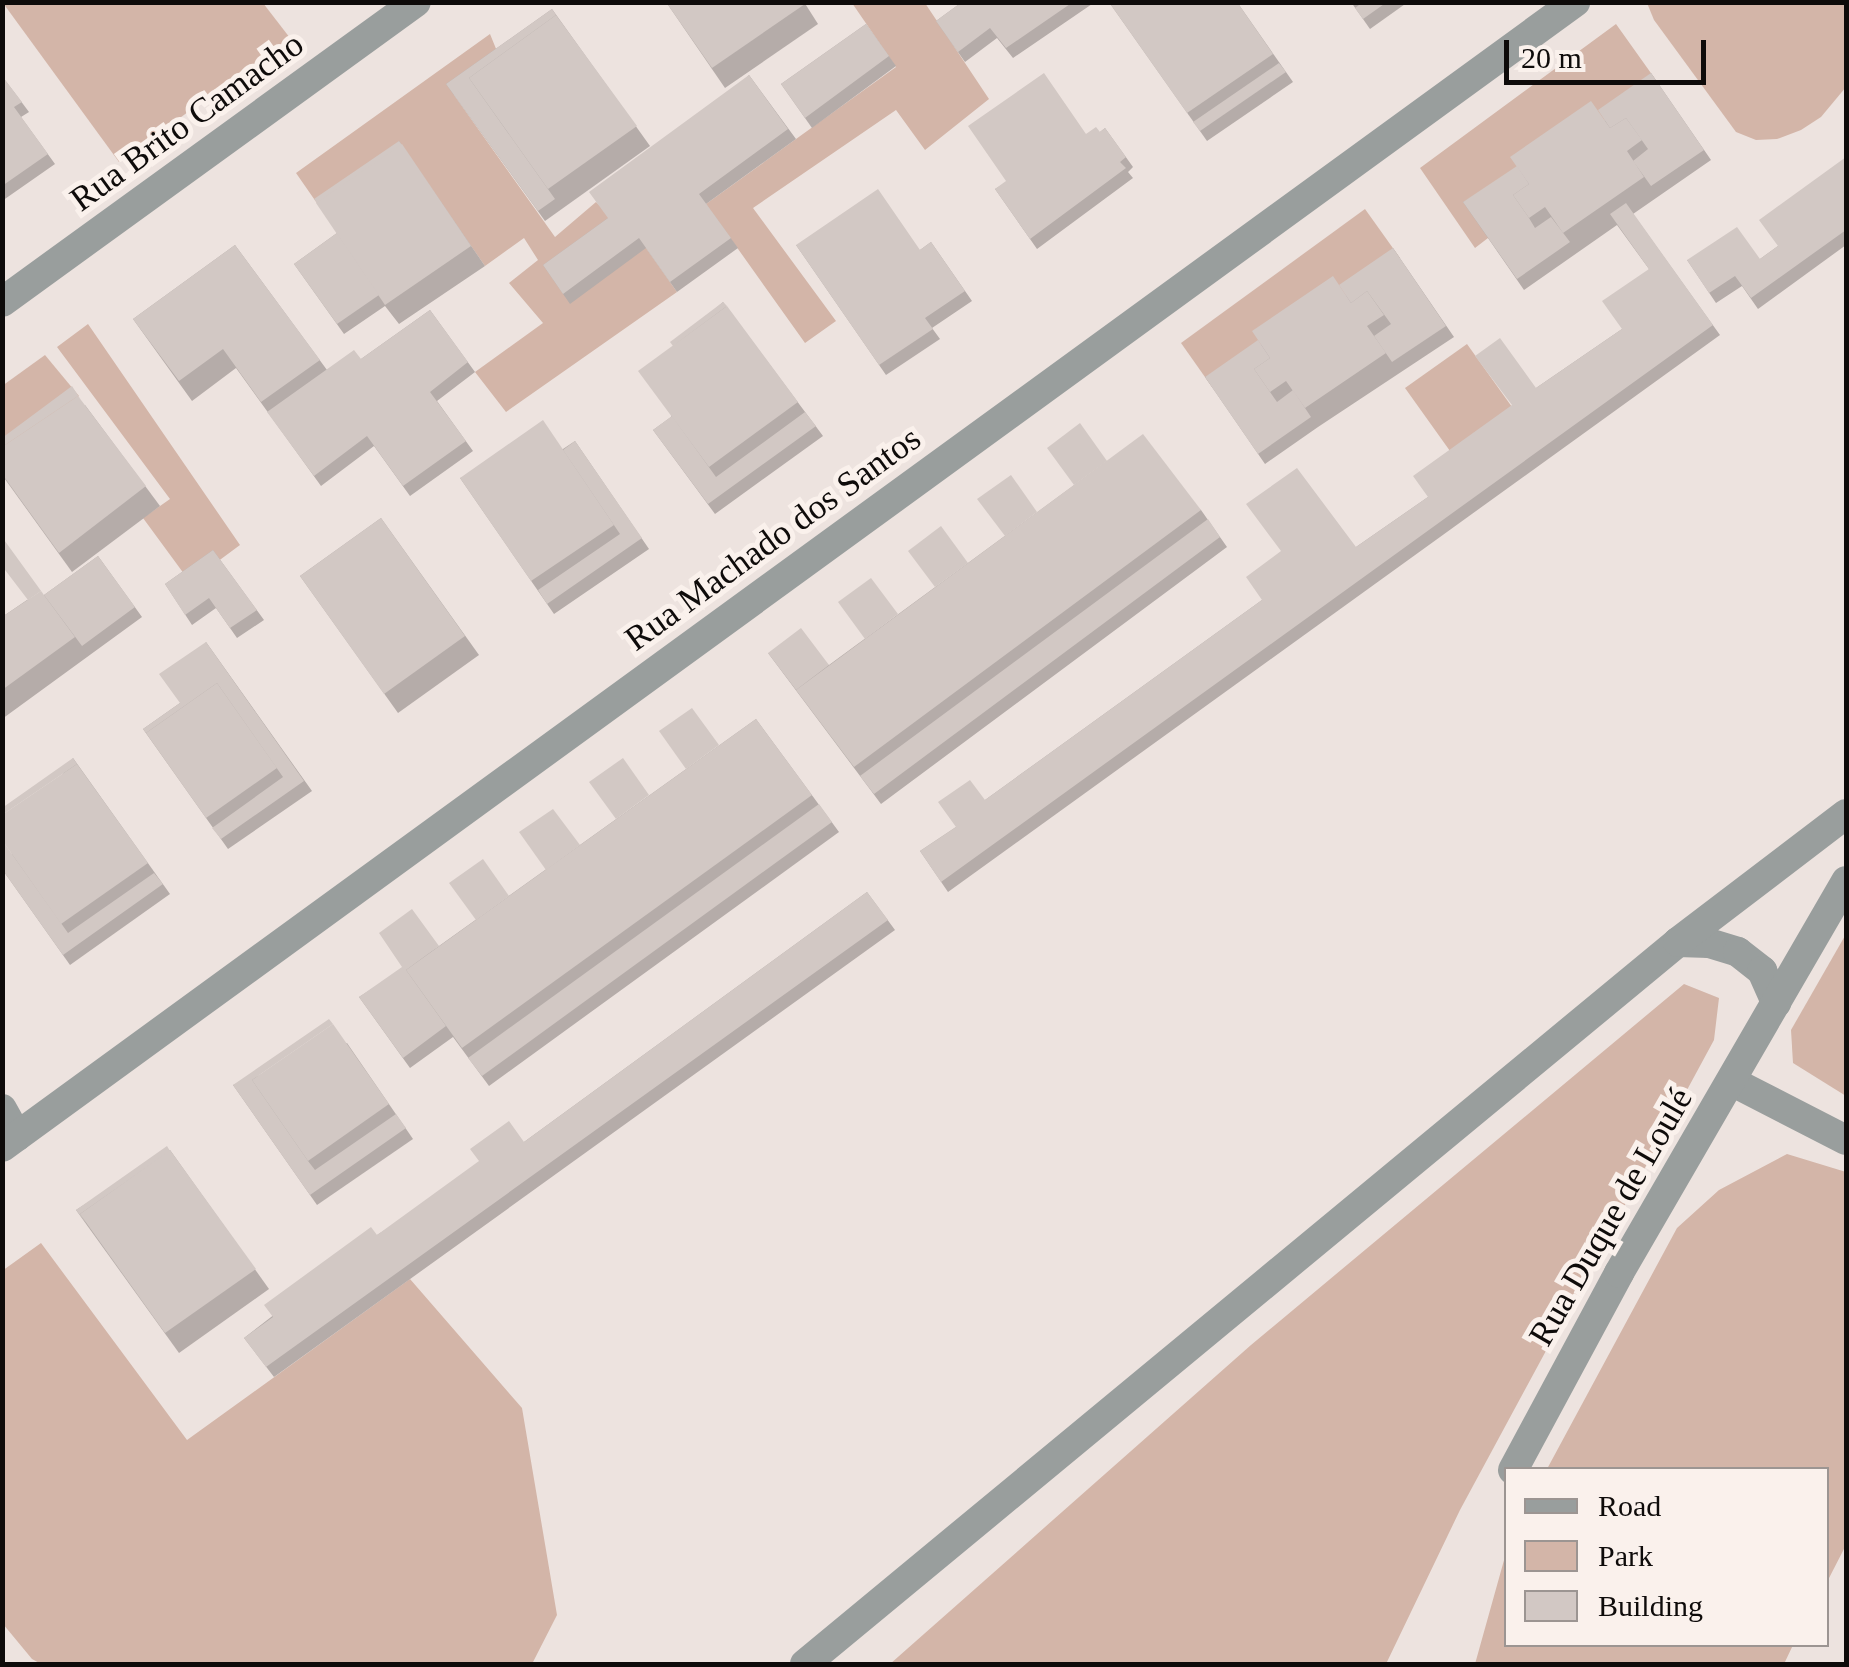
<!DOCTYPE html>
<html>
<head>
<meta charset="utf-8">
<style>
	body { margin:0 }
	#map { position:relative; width:1849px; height:1667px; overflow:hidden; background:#ede3df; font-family:"Times New Roman",serif }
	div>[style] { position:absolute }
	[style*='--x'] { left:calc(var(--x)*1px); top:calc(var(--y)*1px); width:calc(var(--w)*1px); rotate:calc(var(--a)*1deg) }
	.green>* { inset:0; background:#d3b5a8 }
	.minor>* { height:30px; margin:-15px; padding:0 15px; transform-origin:15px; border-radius:15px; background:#999e9d }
	.wall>* { inset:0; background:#b5aca9 }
	.building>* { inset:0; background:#d2c8c4 }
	span { translate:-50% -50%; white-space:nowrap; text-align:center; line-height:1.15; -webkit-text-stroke:10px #faf1ec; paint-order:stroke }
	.street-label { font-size:35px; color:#0e0b0a }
	.frame { position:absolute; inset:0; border:5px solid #0e0b0a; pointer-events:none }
	.legend { position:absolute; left:1504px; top:1467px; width:325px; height:180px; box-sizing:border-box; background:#faf1ec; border:2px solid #9c9592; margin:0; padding:12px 18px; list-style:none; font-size:30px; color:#0e0b0a }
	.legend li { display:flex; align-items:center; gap:20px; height:50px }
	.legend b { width:50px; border:2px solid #9c9592 }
	.scale { position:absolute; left:1504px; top:40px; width:202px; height:45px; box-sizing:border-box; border:5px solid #0e0b0a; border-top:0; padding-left:12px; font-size:30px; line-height:35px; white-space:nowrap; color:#0e0b0a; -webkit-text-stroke:8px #faf1ec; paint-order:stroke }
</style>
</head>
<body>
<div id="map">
	<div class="green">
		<i style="clip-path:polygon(3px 3px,263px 3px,290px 38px,119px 162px)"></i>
		<i style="clip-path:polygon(852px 3px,925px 3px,989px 99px,925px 150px,896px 110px,753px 208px,836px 321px,805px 343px,706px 204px,896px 67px)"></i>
		<i style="clip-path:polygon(1647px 3px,1846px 3px,1846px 87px,1821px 117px,1801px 130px,1777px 139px,1756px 140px,1736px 132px,1654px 20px)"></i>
		<i style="clip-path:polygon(1616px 24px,1658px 83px,1524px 176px,1488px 238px,1475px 248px,1420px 168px)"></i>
		<i style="clip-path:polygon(490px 34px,501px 61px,454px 95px,555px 237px,596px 202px,646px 248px,677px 292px,506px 412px,475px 372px,543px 323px,509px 283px,538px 260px,524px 238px,485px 266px,406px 152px,321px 209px,296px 173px)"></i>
		<i style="clip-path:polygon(1365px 209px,1400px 258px,1212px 387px,1181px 343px)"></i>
		<i style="clip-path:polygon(88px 324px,240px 545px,190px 582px,143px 518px,170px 499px,57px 347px)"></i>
		<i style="clip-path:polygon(1467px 344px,1512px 407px,1450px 451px,1405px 388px)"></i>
		<i style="clip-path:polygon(45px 355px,79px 396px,3px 454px,2px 386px)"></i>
		<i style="clip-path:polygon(1846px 934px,1846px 1096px,1793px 1063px,1791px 1030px)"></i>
		<i style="clip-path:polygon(1684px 984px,1719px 998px,1714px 1040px,1460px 1510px,1386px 1664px,890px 1664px,1251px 1345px)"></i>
		<i style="clip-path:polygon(1787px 1154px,1846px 1172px,1846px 1545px,1827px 1582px,1826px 1470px,1547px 1469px,1677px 1228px,1719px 1190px)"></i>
		<i style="clip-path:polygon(41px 1243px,187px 1440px,410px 1279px,522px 1408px,557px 1615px,532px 1664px,41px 1664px,32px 1659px,3px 1624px,2px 1271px)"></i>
		<i style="clip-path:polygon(1506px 1553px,1506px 1644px,1793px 1645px,1784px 1664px,1475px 1664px)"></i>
	</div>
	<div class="minor">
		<i style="--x:2;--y:302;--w:511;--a:-35.93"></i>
		<i style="--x:1678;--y:942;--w:31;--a:2"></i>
		<i style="--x:1709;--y:943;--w:30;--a:17"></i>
		<i style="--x:1738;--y:952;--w:31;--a:38"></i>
		<i style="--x:1762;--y:971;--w:35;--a:66"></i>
		<i style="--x:1731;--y:1081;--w:129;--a:27.2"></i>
		<i style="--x:2;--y:1109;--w:31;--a:61"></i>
		<i style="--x:2;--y:1147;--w:1946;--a:-36.05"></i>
		<i style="--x:1513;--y:1470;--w:224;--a:-61.7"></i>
		<i style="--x:1619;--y:1273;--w:453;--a:-59.9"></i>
		<i style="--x:805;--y:1664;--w:1133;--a:-39.59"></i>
		<i style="--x:1678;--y:942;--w:211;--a:-37.3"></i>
	</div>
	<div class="wall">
		<i style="clip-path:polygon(666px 2px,804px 2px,818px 24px,725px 88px)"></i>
		<i style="clip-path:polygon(962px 2px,1095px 2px,1013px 58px,997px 38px,965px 62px,936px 21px)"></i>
		<i style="clip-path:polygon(1237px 2px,1293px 82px,1207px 141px,1111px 5px)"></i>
		<i style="clip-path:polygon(1351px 2px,1408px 2px,1370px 29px)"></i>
		<i style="clip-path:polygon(552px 9px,650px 146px,545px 221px,446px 84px)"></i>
		<i style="clip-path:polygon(866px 24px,896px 66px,812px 128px,781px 84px)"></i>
		<i style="clip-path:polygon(1651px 73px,1711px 160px,1633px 214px,1720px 335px,948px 892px,920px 851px,956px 827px,985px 800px,1262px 600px,1356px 547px,1428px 497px,1536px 388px,1622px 329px,1649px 269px,1617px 225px,1524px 290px,1463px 202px,1605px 120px)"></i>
		<i style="clip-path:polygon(749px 75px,796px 139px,706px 204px,738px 248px,677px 292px,646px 248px,570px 304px,543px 265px,608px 218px)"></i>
		<i style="clip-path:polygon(2px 76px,29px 112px,21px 117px,55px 164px,2px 201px)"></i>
		<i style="clip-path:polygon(1105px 128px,1133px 167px,1128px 172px,1133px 178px,1037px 249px,995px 189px,1086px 134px,1100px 132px)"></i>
		<i style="clip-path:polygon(399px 141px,485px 266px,399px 324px,385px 306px,344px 334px,294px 264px,337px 233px)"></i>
		<i style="clip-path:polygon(1846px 157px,1846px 245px,1758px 309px,1742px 286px,1716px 303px,1687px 260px,1760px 259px,1778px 246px)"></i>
		<i style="clip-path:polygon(931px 242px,972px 301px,932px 328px,940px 339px,886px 375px,796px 245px,920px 250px)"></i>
		<i style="clip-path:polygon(235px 245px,327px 370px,361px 359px,430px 310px,475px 372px,437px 401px,473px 451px,410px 496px,374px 446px,321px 486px,236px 368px,192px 401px,133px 319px)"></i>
		<i style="clip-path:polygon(1393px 248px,1454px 337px,1318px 427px,1317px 425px,1318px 427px,1265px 464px,1205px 377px,1346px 295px)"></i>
		<i style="clip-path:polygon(723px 302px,823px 436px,715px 514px,653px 430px,671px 417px,673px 346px)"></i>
		<i style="clip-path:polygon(85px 405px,160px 506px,72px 572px,2px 475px)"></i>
		<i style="clip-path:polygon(575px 441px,649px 549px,554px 614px,460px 478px,563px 449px)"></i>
		<i style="clip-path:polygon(1107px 461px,1201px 510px,1227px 547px,881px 804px,768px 653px,829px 665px)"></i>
		<i style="clip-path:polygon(381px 518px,479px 655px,398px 713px,300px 576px)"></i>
		<i style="clip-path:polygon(213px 550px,264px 620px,237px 638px,216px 608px,192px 625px,165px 584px)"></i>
		<i style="clip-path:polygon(98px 556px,142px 617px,2px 719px,2px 617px,27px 600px,44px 595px)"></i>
		<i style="clip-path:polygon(206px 642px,312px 791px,228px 849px,143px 729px,180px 703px)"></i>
		<i style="clip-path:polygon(756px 719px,839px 832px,489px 1086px,453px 1037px,410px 1068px,359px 997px,439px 946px)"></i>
		<i style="clip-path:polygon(73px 758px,170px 894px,70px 965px,2px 869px)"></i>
		<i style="clip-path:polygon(867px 892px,895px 930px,274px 1377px,244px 1338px,377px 1235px,524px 1142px)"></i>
		<i style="clip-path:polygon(347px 1043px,413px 1139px,317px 1205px,233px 1085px)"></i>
		<i style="clip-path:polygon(170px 1150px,269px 1289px,179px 1353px,76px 1210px)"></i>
	</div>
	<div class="building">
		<i style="clip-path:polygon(666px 2px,804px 2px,805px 4px,712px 68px)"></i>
		<i style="clip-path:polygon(962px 2px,1073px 2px,1006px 48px,990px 28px,958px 52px,936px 21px)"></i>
		<i style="clip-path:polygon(1115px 2px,1237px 2px,1273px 54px,1187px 113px,1111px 5px)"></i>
		<i style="clip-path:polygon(1363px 2px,1387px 2px,1363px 19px,1355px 8px)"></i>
		<i style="clip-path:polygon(552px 9px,556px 15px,469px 78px,555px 199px,538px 211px,446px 84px)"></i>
		<i style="clip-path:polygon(556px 15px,637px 126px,548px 189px,469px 78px)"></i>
		<i style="clip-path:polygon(866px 24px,889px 56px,805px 118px,781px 84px)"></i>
		<i style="clip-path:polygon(1279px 63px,1286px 72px,1200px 131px,1193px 122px)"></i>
		<i style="clip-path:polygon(1044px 73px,1086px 134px,1096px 127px,1100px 132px,1105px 128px,1126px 157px,1120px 162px,1126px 168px,1030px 239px,995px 189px,1006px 181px,968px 126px)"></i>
		<i style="clip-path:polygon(1651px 73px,1704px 150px,1651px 186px,1633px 161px,1648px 149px,1626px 118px,1610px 128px,1598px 110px)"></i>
		<i style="clip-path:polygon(749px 75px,788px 129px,699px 194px,731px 238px,670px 282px,639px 238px,563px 294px,543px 265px,608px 218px,589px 192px)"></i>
		<i style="clip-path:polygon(2px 76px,22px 102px,14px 107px,48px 154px,2px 186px)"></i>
		<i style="clip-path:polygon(1591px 101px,1610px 128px,1626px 118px,1642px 140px,1627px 151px,1644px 177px,1563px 233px,1545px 207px,1529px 218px,1513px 195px,1529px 184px,1510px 157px)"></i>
		<i style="clip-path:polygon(399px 141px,402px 145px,317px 203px,314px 199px)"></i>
		<i style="clip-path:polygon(402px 144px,471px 246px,385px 305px,316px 203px)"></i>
		<i style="clip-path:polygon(1846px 157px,1846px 230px,1751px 298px,1735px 276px,1709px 293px,1687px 260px,1737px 227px,1760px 259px,1778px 246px,1759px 220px)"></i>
		<i style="clip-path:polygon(1517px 166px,1529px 184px,1513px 195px,1529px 218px,1535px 228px,1551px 217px,1570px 242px,1517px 279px,1463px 202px)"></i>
		<i style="clip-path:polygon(878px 189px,920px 250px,931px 242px,965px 291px,925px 318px,933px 329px,879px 365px,796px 245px)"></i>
		<i style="clip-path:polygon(1626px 203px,1713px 325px,941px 882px,920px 851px,956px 827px,938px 802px,970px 780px,985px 800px,1262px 600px,1246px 577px,1281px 551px,1246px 504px,1297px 468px,1356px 547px,1428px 497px,1413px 476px,1512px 405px,1475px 356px,1500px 338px,1536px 388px,1622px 329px,1602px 301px,1649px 269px,1610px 214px)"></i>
		<i style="clip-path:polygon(337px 233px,379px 295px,337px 324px,294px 264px)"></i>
		<i style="clip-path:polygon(235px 245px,320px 360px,261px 402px,223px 349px,179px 381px,133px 319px)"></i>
		<i style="clip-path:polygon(1393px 248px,1446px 326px,1392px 362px,1374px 336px,1391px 324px,1367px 291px,1351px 303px,1339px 285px)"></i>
		<i style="clip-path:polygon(1333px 276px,1351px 303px,1367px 291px,1384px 315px,1367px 326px,1386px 353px,1305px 408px,1286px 381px,1270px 392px,1254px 369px,1270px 358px,1252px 331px)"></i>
		<i style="clip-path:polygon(723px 302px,727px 306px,673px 346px,670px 342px)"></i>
		<i style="clip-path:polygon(727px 306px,798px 402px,709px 467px,638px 371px)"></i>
		<i style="clip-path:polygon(430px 310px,468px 362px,430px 392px,466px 441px,403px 486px,367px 436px,314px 476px,267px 412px,354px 350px,361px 359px)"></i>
		<i style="clip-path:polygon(1258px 340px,1270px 358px,1254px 369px,1270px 392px,1277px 402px,1293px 390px,1311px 417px,1258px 454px,1205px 377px)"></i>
		<i style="clip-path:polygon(72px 386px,81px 400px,78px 396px,2px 447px,2px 438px)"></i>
		<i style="clip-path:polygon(78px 396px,146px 486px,59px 553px,2px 474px,2px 447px)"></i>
		<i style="clip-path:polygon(805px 412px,816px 426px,708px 504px,653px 430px,672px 416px,716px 477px)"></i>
		<i style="clip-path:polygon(543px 420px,614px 525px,531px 581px,460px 478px)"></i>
		<i style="clip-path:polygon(1080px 423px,1107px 461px,1074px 485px,1047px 448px)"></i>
		<i style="clip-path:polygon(1143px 434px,1201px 510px,854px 767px,796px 690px)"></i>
		<i style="clip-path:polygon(575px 441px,642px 538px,547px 604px,538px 590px,620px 534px,563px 450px)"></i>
		<i style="clip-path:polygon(1011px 475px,1037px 512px,1005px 536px,977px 499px)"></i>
		<i style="clip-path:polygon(381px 518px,465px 636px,384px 694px,300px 576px)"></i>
		<i style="clip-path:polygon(1208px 519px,1220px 537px,874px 794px,860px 776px)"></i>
		<i style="clip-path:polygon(941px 526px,968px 563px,935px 587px,908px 551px)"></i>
		<i style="clip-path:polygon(2px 537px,44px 595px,98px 556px,135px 607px,82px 646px,41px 591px,28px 600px,2px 566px)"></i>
		<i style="clip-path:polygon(213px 550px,257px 610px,230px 628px,209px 598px,185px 615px,165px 584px)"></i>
		<i style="clip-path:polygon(871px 578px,898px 614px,865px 639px,838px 602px)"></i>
		<i style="clip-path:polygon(41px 591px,75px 637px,2px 690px,2px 617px)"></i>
		<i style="clip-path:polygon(801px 628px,829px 665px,796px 690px,803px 699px,768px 653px)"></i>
		<i style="clip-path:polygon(206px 642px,304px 781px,221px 839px,212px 828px,283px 777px,217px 683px,146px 733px,143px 729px,180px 703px,159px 674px)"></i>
		<i style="clip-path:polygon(217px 683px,277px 768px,206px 818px,146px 733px)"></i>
		<i style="clip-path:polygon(692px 708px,719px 745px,686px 769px,659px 731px)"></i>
		<i style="clip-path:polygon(756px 719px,812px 795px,462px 1048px,406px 970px)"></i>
		<i style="clip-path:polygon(73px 758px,79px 767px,77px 764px,2px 815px,2px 808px)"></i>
		<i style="clip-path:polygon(623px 758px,649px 795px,616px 819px,589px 782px)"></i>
		<i style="clip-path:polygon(77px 764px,148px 863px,61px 924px,2px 840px,2px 815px)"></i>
		<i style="clip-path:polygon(819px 804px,832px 822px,482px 1076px,468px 1058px)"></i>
		<i style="clip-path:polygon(553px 809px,580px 845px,546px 870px,519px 832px)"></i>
		<i style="clip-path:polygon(2px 840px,68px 933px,154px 873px,163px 884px,63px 955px,2px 869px)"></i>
		<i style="clip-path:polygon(483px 859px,509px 896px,476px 920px,449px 883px)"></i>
		<i style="clip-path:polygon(867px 892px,888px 920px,266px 1367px,244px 1338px,273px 1317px,264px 1305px,371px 1227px,377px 1235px,479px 1161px,470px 1149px,509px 1121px,524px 1142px)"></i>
		<i style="clip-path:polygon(412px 909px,439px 946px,406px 970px,446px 1026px,403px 1058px,359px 997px,402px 967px,379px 933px)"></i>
		<i style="clip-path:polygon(329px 1019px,333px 1024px,252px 1080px,308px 1161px,315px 1170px,396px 1114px,406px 1128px,310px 1195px,233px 1085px)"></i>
		<i style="clip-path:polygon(333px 1024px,389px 1104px,308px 1161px,252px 1080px)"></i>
		<i style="clip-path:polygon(167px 1146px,170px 1151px,80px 1214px,87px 1224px,76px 1210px)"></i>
		<i style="clip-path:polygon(170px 1150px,256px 1269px,165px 1333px,80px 1214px)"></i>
	</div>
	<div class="street-label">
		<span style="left:187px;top:122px;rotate:-36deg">Rua Brito Camacho</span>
		<span style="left:773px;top:539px;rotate:-36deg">Rua Machado dos Santos</span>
		<span style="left:1611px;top:1217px;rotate:-60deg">Rua Duque de Loulé</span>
	</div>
	<div class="frame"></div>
	<ul class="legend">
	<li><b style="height:12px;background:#999e9d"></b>Road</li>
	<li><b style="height:28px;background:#d3b5a8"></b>Park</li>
	<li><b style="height:28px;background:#d2c8c4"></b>Building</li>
	</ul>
	<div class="scale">20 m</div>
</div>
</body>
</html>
